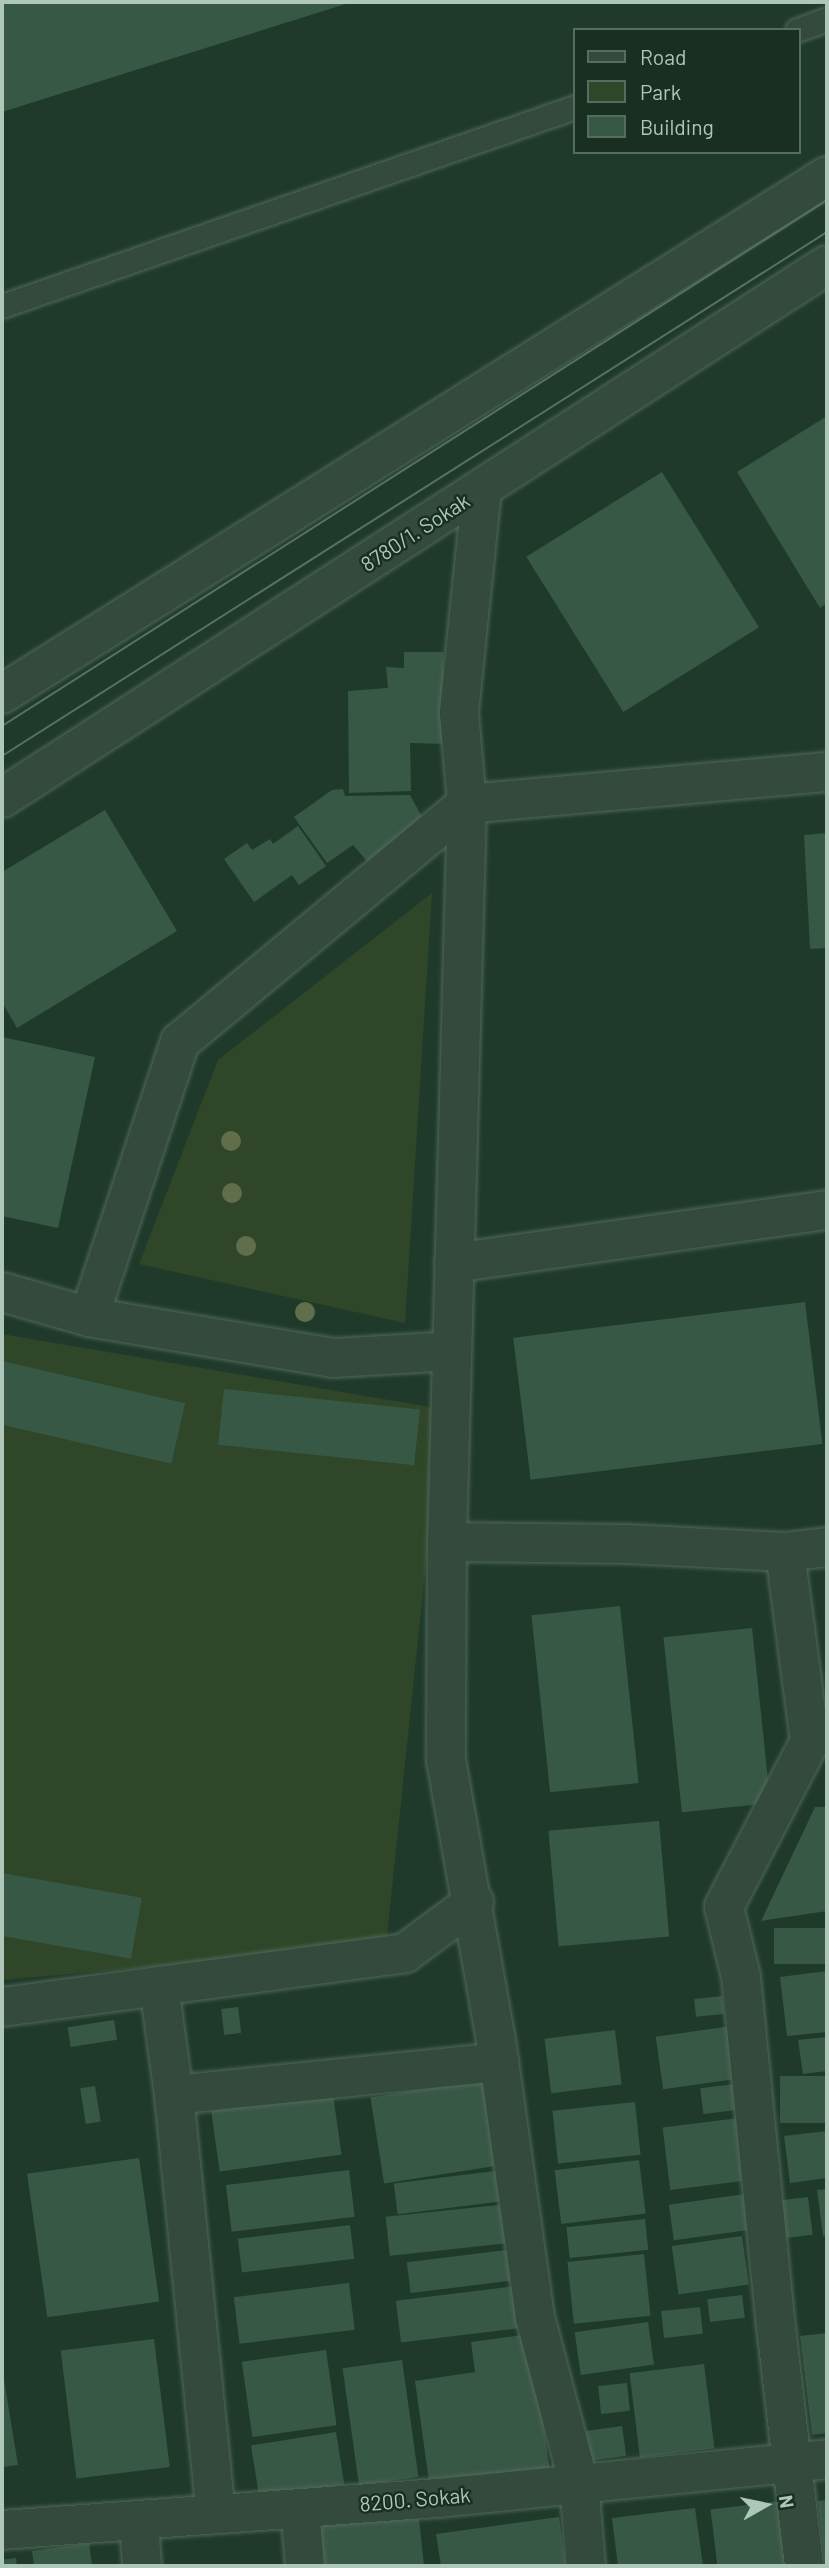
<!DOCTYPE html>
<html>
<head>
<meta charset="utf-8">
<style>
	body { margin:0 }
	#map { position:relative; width:829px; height:2568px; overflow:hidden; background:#1f3a2b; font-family:Barlow,sans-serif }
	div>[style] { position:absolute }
	.green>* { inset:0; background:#304629 }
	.building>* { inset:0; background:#385846; transform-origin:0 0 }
	.roads { filter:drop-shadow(0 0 2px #51685b) drop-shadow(0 0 2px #51685b) }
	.service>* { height:23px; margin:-11.5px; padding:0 11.5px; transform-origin:11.5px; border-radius:11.5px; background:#334a3d }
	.minor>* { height:38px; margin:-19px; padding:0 19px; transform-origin:19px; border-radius:19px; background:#334a3d }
	.tertiary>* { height:38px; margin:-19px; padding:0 19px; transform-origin:19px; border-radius:19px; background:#334a3d }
	.tram>* { height:2px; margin:-1px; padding:0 1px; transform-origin:1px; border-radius:1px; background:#557261 }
	.trees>* { width:20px; height:20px; margin:-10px; border-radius:50%; background:#606e4a }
	span { translate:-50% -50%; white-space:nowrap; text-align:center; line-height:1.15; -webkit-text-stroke:5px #192f22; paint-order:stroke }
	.street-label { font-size:21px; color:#aec7b9 }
	.frame { position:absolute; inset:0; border:4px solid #aec7b9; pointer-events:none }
	.legend { position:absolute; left:573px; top:28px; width:228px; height:126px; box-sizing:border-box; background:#192f22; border:2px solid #556c5e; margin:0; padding:9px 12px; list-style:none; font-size:21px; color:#aec7b9 }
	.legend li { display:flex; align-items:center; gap:14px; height:35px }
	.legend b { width:35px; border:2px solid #556c5e }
	.north { position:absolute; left:731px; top:2470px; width:70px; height:70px; -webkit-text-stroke:5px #192f22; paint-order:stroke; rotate:81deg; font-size:19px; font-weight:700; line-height:28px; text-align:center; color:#aec7b9 }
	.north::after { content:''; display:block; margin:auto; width:24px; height:32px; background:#aec7b9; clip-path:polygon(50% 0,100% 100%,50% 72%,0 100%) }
</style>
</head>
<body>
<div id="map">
	<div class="green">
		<i style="clip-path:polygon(432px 893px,405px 1323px,139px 1264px,218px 1060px)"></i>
		<i style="clip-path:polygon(2px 1334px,442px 1409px,386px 1946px,2px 1980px)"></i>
	</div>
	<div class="building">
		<i style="clip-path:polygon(2px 2px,352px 2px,2px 112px)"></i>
		<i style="clip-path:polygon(827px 416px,827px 603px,820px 608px,737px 472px)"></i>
		<i style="left:662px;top:472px;width:183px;height:160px;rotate:58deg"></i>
		<i style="clip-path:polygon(404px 652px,443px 652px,446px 744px,410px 743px,411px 791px,349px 793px,348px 691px,388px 688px,386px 667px,404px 668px)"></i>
		<i style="clip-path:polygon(343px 789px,345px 796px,410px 795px,427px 826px,373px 868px,353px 845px,327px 863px,294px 817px,332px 790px)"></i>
		<i style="clip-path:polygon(105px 810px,177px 931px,17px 1028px,2px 1002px,2px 872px)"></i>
		<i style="clip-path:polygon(298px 826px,326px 866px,299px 885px,292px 875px,254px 902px,224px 859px,247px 843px,252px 850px,270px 839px,273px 844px)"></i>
		<i style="clip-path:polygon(827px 833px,827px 948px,810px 949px,804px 835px)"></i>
		<i style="clip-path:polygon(2px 1037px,95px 1057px,58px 1228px,2px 1216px)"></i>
		<i style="left:805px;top:1302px;width:143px;height:294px;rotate:83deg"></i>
		<i style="left:2px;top:1361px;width:188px;height:62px;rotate:13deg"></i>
		<i style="left:224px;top:1389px;width:197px;height:56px;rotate:6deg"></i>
		<i style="left:620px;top:1606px;width:178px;height:89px;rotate:84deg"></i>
		<i style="left:752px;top:1628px;width:176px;height:89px;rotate:84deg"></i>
		<i style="clip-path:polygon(815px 1807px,827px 1807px,827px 1911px,761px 1921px)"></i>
		<i style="left:659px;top:1821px;width:116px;height:111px;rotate:85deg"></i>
		<i style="left:2px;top:1873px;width:142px;height:62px;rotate:10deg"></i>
		<i style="left:827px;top:1928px;width:36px;height:53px;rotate:90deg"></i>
		<i style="clip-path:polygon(827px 1971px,827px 2032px,787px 2036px,780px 1977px)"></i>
		<i style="left:722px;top:1996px;width:18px;height:28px;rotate:84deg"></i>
		<i style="left:238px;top:2007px;width:26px;height:17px;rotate:83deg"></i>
		<i style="left:114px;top:2020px;width:20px;height:47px;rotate:81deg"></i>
		<i style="left:732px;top:2026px;width:53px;height:77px;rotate:82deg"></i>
		<i style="left:615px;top:2030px;width:55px;height:71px;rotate:83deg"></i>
		<i style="clip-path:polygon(827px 2037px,827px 2071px,803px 2074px,798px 2040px)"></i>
		<i style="left:827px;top:2076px;width:47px;height:47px;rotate:90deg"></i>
		<i style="left:488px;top:2079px;width:87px;height:119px;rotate:81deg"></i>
		<i style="left:735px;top:2084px;width:26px;height:35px;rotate:83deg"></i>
		<i style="left:95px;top:2086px;width:36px;height:15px;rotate:81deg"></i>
		<i style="left:333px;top:2094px;width:61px;height:123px;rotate:82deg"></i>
		<i style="left:635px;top:2102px;width:53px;height:83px;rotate:84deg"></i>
		<i style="left:739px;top:2118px;width:63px;height:77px;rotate:83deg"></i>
		<i style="clip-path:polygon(827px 2131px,827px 2178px,790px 2183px,784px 2136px)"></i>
		<i style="left:139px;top:2158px;width:145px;height:113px;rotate:82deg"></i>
		<i style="left:639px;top:2160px;width:54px;height:85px;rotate:83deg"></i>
		<i style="left:349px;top:2170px;width:47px;height:124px;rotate:83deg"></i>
		<i style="left:503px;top:2170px;width:31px;height:110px;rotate:83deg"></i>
		<i style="clip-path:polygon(827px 2189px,827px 2235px,823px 2236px,817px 2190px)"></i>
		<i style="left:752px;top:2193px;width:36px;height:84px;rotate:82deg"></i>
		<i style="left:808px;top:2197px;width:38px;height:27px;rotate:83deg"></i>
		<i style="left:508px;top:2204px;width:39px;height:123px;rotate:84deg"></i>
		<i style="left:645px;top:2219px;width:31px;height:79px;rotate:84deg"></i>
		<i style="left:350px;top:2225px;width:34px;height:113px;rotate:83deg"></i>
		<i style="left:742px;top:2236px;width:49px;height:71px;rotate:82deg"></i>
		<i style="left:515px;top:2249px;width:31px;height:109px;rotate:83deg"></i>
		<i style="left:644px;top:2254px;width:62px;height:77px;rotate:84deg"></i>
		<i style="left:349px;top:2283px;width:47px;height:116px;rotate:83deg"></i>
		<i style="left:517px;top:2286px;width:42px;height:122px;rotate:83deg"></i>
		<i style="left:742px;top:2295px;width:23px;height:35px;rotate:83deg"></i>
		<i style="left:700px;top:2307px;width:27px;height:39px;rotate:84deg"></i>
		<i style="left:648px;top:2322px;width:43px;height:74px;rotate:82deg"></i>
		<i style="clip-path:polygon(827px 2333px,827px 2433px,812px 2435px,800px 2336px)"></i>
		<i style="clip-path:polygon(531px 2334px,550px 2472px,430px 2488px,415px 2381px,475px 2372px,471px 2342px)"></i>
		<i style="left:154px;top:2339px;width:129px;height:94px;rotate:83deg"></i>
		<i style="left:326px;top:2350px;width:76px;height:85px;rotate:82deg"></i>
		<i style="left:402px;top:2360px;width:118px;height:60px;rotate:82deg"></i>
		<i style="left:704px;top:2364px;width:85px;height:75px;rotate:83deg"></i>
		<i style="clip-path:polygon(2px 2368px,18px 2465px,2px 2467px)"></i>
		<i style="left:627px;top:2383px;width:28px;height:29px;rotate:84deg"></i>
		<i style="left:622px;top:2426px;width:30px;height:36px;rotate:82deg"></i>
		<i style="left:336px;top:2432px;width:53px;height:86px;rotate:81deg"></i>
		<i style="clip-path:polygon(417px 2499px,424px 2566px,314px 2566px,310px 2507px)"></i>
		<i style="clip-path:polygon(827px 2500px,827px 2566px,825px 2566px,818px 2501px)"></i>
		<i style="left:780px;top:2501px;width:65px;height:70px;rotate:83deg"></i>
		<i style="clip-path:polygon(695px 2508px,703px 2566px,618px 2566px,612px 2518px)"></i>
		<i style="clip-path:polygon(559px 2517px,566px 2566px,441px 2566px,436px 2534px)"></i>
		<i style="clip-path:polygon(89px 2543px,92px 2566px,34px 2566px,32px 2551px)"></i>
		<i style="clip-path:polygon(16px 2558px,17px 2566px,2px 2566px,2px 2560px)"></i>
	</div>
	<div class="roads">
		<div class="service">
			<i style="left:797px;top:30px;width:32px;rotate:-20deg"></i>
			<i style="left:2px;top:306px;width:607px;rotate:-19.15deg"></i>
		</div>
		<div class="minor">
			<i style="left:482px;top:489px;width:225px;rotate:95.9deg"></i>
			<i style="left:459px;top:713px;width:91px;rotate:85deg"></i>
			<i style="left:467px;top:804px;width:738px;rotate:91.55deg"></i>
			<i style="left:447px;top:1542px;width:218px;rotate:90.3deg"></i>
			<i style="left:446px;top:1760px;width:284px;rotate:79.9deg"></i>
			<i style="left:496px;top:2040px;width:280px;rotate:82deg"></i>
			<i style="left:535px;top:2317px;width:172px;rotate:75.2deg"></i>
			<i style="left:579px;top:2483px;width:83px;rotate:85.2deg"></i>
			<i style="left:454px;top:1263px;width:377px;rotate:-8.1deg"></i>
			<i style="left:2px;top:1292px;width:91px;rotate:16deg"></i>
			<i style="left:89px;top:1317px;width:248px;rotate:9.5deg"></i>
			<i style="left:334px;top:1358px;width:118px;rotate:-3.4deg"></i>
			<i style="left:89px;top:1317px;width:290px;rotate:-71.7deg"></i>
			<i style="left:180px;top:1042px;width:373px;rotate:-39.7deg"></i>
			<i style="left:467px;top:804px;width:361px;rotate:-5.1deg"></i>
			<i style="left:447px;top:1542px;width:181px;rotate:0.6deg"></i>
			<i style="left:628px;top:1544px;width:157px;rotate:2.9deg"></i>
			<i style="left:785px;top:1552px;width:42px;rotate:-6.8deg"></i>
			<i style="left:785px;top:1552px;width:191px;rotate:82.5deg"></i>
			<i style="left:810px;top:1741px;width:187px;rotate:117.4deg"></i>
			<i style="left:724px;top:1907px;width:72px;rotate:76.3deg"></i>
			<i style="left:741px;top:1977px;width:352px;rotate:84.3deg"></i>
			<i style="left:776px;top:2327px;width:241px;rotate:83.3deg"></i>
			<i style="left:159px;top:1986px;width:110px;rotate:82.2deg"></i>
			<i style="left:174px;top:2095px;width:421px;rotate:84.3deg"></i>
			<i style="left:2px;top:2007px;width:407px;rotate:-7.6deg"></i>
			<i style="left:405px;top:1953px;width:86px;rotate:-36.5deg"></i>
			<i style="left:174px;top:2095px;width:327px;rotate:-5.8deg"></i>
			<i style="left:300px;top:2508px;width:58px;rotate:85.1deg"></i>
			<i style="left:139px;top:2520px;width:46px;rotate:86.3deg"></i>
			<i style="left:2px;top:2530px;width:438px;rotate:-4.2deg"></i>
			<i style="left:439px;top:2498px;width:390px;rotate:-5.7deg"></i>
		</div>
		<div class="tertiary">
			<i style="left:2px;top:694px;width:974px;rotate:-32.12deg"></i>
			<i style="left:2px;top:798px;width:982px;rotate:-32.86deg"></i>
		</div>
	</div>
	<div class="tram">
		<i style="left:2px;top:726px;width:978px;rotate:-32.52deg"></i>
		<i style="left:2px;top:756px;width:977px;rotate:-32.42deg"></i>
	</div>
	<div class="trees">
		<i style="left:231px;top:1141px"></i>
		<i style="left:232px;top:1193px"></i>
		<i style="left:246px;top:1246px"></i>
		<i style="left:305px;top:1312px"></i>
	</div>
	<div class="street-label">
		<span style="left:415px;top:532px;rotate:-33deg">8780/1. Sokak</span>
		<span style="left:415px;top:2499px;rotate:-5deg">8200. Sokak</span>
	</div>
	<div class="frame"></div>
	<ul class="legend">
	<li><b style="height:9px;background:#334a3d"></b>Road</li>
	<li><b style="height:19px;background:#304629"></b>Park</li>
	<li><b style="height:19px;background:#385846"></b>Building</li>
	</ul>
	<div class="north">N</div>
</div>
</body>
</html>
